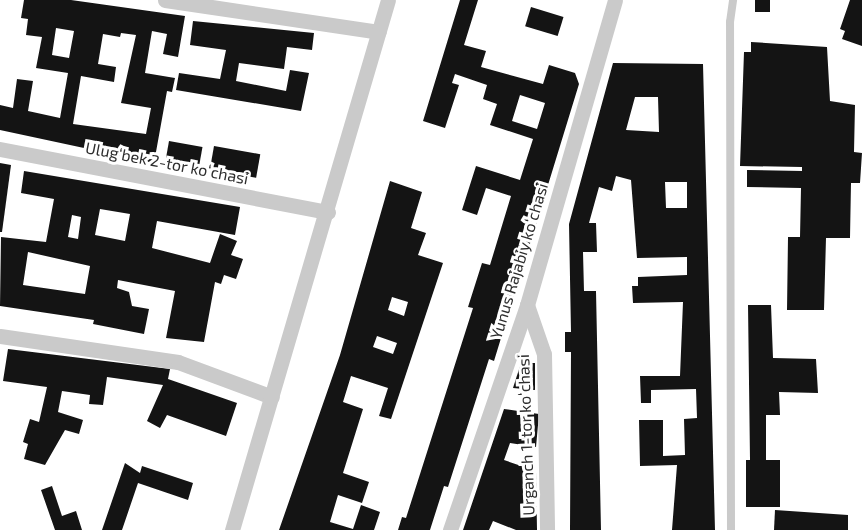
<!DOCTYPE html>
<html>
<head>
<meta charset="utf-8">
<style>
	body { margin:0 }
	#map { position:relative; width:862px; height:530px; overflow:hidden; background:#fff; font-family:"Exo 2",sans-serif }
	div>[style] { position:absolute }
	.building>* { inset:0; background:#141414; transform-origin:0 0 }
	.service>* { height:8px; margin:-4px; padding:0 4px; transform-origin:4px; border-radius:4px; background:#cacaca }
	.minor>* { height:15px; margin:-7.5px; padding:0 7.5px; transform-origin:7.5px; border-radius:7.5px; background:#cacaca }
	span { translate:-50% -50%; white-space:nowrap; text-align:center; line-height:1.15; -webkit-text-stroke:6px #fff; paint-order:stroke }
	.street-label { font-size:16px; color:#2d2d2d }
</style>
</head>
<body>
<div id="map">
	<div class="building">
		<i style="clip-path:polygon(evenodd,24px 0,71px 0,185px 16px,178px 57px,163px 54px,167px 34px,152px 31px,145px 73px,175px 78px,172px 92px,167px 91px,154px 163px,0 130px,0 105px,13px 108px,17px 79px,33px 81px,28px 111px,60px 118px,68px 73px,36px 68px,42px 37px,26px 35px,28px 19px,21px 18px,24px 0,56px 28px,74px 31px,69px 58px,52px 55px,56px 28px,24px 0,121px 33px,136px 35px,121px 103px,151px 108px,146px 134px,73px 124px,81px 76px,114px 82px,116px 67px,98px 64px,103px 34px,120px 37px,121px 33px)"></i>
		<i style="clip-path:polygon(evenodd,460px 0,478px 0,464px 45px,486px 51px,481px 67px,543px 84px,549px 65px,575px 73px,579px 84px,494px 361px,489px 359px,448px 487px,444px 486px,430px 530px,398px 530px,402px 517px,406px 518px,473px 308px,468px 307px,482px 263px,490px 265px,511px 196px,486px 188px,477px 215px,462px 210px,476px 166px,520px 180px,533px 139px,490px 125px,497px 104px,483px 99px,487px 85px,455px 74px,452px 83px,459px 85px,445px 128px,423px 121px,460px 0,520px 95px,545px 103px,537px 129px,512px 121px,520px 95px)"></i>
		<i style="left:755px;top:0;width:15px;height:12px"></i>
		<i style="clip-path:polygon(850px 0,862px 0,862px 46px,842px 39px,845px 31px,840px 29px)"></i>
		<i style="left:531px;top:7px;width:34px;height:20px;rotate:17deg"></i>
		<i style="clip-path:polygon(193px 21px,314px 33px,312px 50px,287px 47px,284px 69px,239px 63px,236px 81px,286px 91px,290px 70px,309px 73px,301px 111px,176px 90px,179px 73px,220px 79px,226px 50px,190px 45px)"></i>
		<i style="clip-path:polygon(751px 42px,827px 47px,830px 101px,855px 105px,854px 152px,862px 153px,860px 183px,851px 183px,850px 238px,826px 238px,824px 310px,787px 310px,788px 237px,800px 237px,801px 188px,747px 187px,747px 170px,802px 171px,802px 167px,740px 166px,744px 52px,751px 52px)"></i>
		<i style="clip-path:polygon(evenodd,613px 63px,703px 64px,715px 530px,672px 530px,677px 465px,640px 466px,639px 420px,663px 420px,663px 456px,685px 455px,684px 419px,697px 418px,696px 389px,651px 390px,651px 403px,641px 403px,640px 376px,680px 376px,683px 302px,633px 303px,632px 286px,638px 286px,638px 277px,687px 275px,687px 257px,637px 258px,631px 180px,616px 176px,612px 191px,599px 187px,589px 223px,596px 223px,597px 252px,583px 252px,584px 291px,596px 291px,601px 530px,570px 530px,571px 352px,565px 352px,565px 332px,571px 332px,569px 224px,613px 63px,635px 97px,658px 97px,659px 132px,626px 130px,635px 97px,613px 63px,665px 182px,687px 182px,687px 208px,666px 208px,665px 182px)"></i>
		<i style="left:169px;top:141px;width:34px;height:21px;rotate:10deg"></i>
		<i style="left:214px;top:146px;width:47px;height:24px;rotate:10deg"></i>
		<i style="clip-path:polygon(0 163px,11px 165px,2px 232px,0 232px)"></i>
		<i style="clip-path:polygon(evenodd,24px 171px,240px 207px,235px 235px,157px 221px,152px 248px,210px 263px,220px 234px,237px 241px,231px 255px,243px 259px,236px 279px,224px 275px,221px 284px,215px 282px,204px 342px,166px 338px,175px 291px,118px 280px,117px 288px,129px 292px,132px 306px,149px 309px,144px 334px,93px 324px,94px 320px,0 306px,1px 237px,46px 242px,54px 199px,21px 193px,24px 171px,100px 209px,130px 214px,125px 241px,95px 235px,100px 209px,24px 171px,72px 215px,81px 217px,78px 239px,68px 237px,72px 215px,24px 171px,28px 252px,90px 266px,85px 294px,23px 285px,28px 252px)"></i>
		<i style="clip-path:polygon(evenodd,390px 181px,422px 192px,411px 228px,426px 233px,418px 255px,443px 263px,391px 419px,379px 416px,388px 388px,351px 376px,343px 402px,363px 409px,343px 473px,369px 482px,362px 503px,338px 495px,330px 522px,353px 529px,361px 505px,380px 512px,374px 530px,279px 530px,340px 355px,390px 181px,392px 297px,408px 302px,404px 316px,388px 310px,392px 297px,390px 181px,377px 336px,397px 343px,393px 354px,373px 347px,377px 336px)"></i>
		<i style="clip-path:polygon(748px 305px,771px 305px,773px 358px,816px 359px,818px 393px,779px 392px,780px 415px,766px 415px,766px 460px,780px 460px,780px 507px,746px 507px,746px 460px,750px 460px)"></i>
		<i style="clip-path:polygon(8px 349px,170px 369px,168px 379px,237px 403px,226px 436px,167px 415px,160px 428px,147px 421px,163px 385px,107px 377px,103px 405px,89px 404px,90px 395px,62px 391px,58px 412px,83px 420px,79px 434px,65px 430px,45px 465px,24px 459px,28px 444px,23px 442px,30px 419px,39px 422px,47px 387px,3px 381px)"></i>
		<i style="clip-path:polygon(521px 363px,535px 363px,535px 390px,513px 388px)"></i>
		<i style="clip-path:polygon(504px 409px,539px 414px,536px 447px,510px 443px,504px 460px,536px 471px,537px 530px,516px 530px,493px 521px,489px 530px,463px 530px)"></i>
		<i style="clip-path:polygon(125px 463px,140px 473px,142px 466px,193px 483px,188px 500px,138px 483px,122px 530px,102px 530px)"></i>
		<i style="clip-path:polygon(52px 486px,62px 516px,76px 511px,82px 530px,55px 530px,41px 490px)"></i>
		<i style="clip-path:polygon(775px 510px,848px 515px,848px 530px,774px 530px)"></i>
	</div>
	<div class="service">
		<i style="left:731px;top:530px;width:508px;rotate:-90.11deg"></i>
		<i style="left:730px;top:22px;width:22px;rotate:-82deg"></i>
	</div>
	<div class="minor">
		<i style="left:165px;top:0;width:216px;rotate:8.5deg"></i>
		<i style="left:0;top:149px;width:334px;rotate:10.9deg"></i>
		<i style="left:527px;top:305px;width:52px;rotate:70.9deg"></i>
		<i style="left:544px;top:354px;width:176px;rotate:89deg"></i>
		<i style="left:0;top:336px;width:180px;rotate:8.3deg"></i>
		<i style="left:178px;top:362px;width:100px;rotate:20.4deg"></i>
		<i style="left:232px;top:530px;width:552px;rotate:-73.6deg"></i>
		<i style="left:450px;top:530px;width:238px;rotate:-71.1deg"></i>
		<i style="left:527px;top:305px;width:317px;rotate:-73.9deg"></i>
	</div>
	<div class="street-label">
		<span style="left:167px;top:163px;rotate:11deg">Ulug‘bek 2-tor koʻchasi</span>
		<span style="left:519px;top:261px;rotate:-73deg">Yunus Rajabiy koʻchasi</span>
		<span style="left:526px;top:435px;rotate:-92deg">Urganch 1-tor koʻchasi</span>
	</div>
</div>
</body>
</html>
